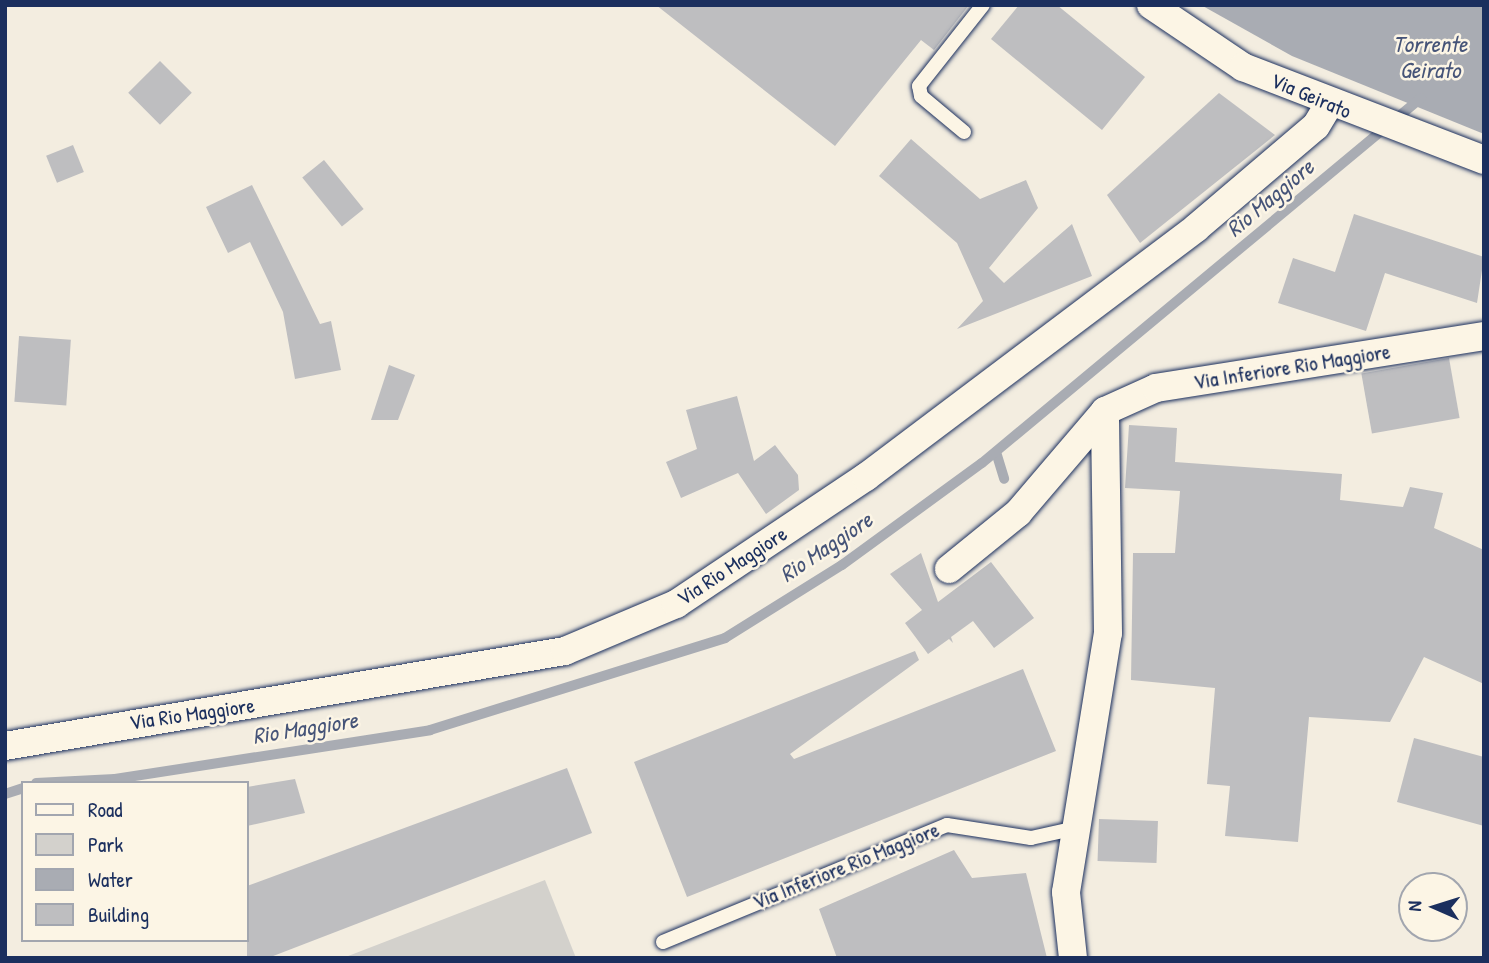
<!DOCTYPE html>
<html>
<head>
<meta charset="utf-8">
<style>
	body { margin:0 }
	#map { position:relative; width:1489px; height:963px; overflow:hidden; background:#f3ede0; font-family:"Patrick Hand",sans-serif }
	div>[style] { position:absolute }
	.green>* { inset:0; background:#d3d1cc }
	.water>* { inset:0; background:#a9acb3 }
	.stream>* { height:10px; margin:-5px; padding:0 5px; transform-origin:5px; border-radius:5px; background:#a9acb3 }
	.building>* { inset:0; background:#bebec0; transform-origin:0 0 }
	.roads { filter:drop-shadow(0 0 2px #1b2f5e) drop-shadow(0 0 2px #1b2f5e) }
	.lane>* { height:14px; margin:-7px; padding:0 7px; transform-origin:7px; border-radius:7px; background:#fcf5e5 }
	.street>* { height:28px; margin:-14px; padding:0 14px; transform-origin:14px; border-radius:14px; background:#fcf5e5 }
	span { translate:-50% -50%; white-space:nowrap; text-align:center; line-height:1.15; -webkit-text-stroke:5px #fcf5e5; paint-order:stroke }
	.street-label { font-size:21px; color:#1b2f5e }
	.water-label { font-size:23px; color:#465478; font-style:italic }
	.frame { position:absolute; inset:0; border:7px solid #1b2f5e; pointer-events:none }
	.legend { position:absolute; left:21px; top:781px; width:228px; height:161px; box-sizing:border-box; background:#fcf5e5; border:2px solid #a2a6af; margin:0; padding:9px 12px; list-style:none; font-size:21px; color:#1b2f5e }
	.legend li { display:flex; align-items:center; gap:14px; height:35px }
	.legend b { width:35px; border:2px solid #a2a6af }
	.north { position:absolute; left:1398px; top:872px; width:70px; height:70px; box-sizing:border-box; background:#fcf5e5; border:2px solid #a2a6af; border-radius:50%; rotate:273deg; font-size:19px; font-weight:700; line-height:28px; text-align:center; color:#1b2f5e }
	.north::after { content:''; display:block; margin:auto; width:24px; height:32px; background:#1b2f5e; clip-path:polygon(50% 0,100% 100%,50% 72%,0 100%) }
</style>
</head>
<body>
<div id="map">
	<div class="green">
		<i style="clip-path:polygon(545px 880px,576px 958px,343px 958px)"></i>
	</div>
	<div class="water">
		<i style="clip-path:polygon(1201px 5px,1484px 5px,1484px 134px,1292px 56px)"></i>
	</div>
	<div class="stream">
		<i style="left:996px;top:452px;width:28px;rotate:73deg"></i>
		<i style="left:36px;top:783px;width:79px;rotate:-2.9deg"></i>
		<i style="left:115px;top:779px;width:319px;rotate:-8.8deg"></i>
		<i style="left:430px;top:730px;width:309px;rotate:-17.3deg"></i>
		<i style="left:725px;top:638px;width:138px;rotate:-32deg"></i>
		<i style="left:842px;top:565px;width:173px;rotate:-36.1deg"></i>
		<i style="left:982px;top:463px;width:571px;rotate:-39.74deg"></i>
		<i style="left:5px;top:794px;width:19px;rotate:-18deg"></i>
	</div>
	<div class="building">
		<i style="clip-path:polygon(656px 5px,969px 5px,934px 50px,921px 40px,835px 146px)"></i>
		<i style="clip-path:polygon(1019px 5px,1057px 5px,1145px 77px,1102px 130px,991px 39px)"></i>
		<i style="left:160px;top:61px;width:45px;height:45px;rotate:45deg"></i>
		<i style="clip-path:polygon(1219px 93px,1275px 135px,1140px 243px,1107px 195px)"></i>
		<i style="clip-path:polygon(911px 139px,980px 199px,1026px 180px,1038px 208px,989px 268px,1004px 283px,1072px 224px,1092px 276px,957px 329px,983px 301px,957px 243px,879px 176px)"></i>
		<i style="left:73px;top:145px;width:29px;height:29px;rotate:68deg"></i>
		<i style="left:324px;top:160px;width:63px;height:28px;rotate:51deg"></i>
		<i style="clip-path:polygon(252px 185px,320px 324px,331px 321px,341px 370px,295px 379px,283px 312px,250px 242px,228px 253px,206px 207px)"></i>
		<i style="clip-path:polygon(1354px 214px,1484px 257px,1477px 303px,1385px 273px,1366px 331px,1278px 303px,1293px 258px,1335px 272px)"></i>
		<i style="left:19px;top:336px;width:52px;height:66px;rotate:4deg"></i>
		<i style="left:1449px;top:358px;width:61px;height:89px;rotate:80deg"></i>
		<i style="clip-path:polygon(389px 365px,415px 375px,398px 420px,371px 420px)"></i>
		<i style="clip-path:polygon(737px 396px,754px 461px,775px 445px,798px 475px,799px 490px,766px 514px,738px 473px,681px 498px,666px 462px,697px 449px,686px 410px)"></i>
		<i style="clip-path:polygon(1129px 425px,1177px 428px,1175px 462px,1342px 474px,1340px 500px,1403px 507px,1410px 487px,1443px 493px,1434px 528px,1484px 550px,1484px 684px,1424px 657px,1390px 722px,1309px 717px,1298px 842px,1225px 836px,1230px 786px,1207px 784px,1215px 688px,1131px 680px,1133px 553px,1175px 553px,1180px 491px,1125px 488px)"></i>
		<i style="clip-path:polygon(921px 553px,938px 602px,991px 562px,1034px 618px,994px 648px,973px 621px,951px 637px,953px 643px,949px 639px,928px 654px,905px 623px,922px 610px,890px 574px)"></i>
		<i style="clip-path:polygon(915px 651px,919px 660px,790px 754px,794px 759px,1023px 669px,1056px 751px,687px 897px,634px 762px)"></i>
		<i style="clip-path:polygon(1414px 738px,1484px 757px,1484px 826px,1397px 802px)"></i>
		<i style="clip-path:polygon(567px 768px,592px 833px,268px 958px,247px 958px,247px 886px)"></i>
		<i style="clip-path:polygon(295px 779px,305px 813px,247px 826px,247px 787px)"></i>
		<i style="left:1099px;top:819px;width:59px;height:42px;rotate:2deg"></i>
		<i style="clip-path:polygon(954px 850px,972px 878px,1026px 873px,1047px 958px,837px 958px,819px 909px)"></i>
	</div>
	<div class="roads">
		<div class="lane">
			<i style="left:964px;top:132px;width:56px;rotate:-140.1deg"></i>
			<i style="left:921px;top:96px;width:10px;rotate:-101deg"></i>
			<i style="left:919px;top:86px;width:103px;rotate:-51.7deg"></i>
			<i style="left:663px;top:942px;width:307px;rotate:-22.4deg"></i>
			<i style="left:947px;top:825px;width:85px;rotate:8.8deg"></i>
			<i style="left:1031px;top:838px;width:46px;rotate:-12.5deg"></i>
		</div>
		<div class="street">
			<i style="left:1151px;top:5px;width:111px;rotate:34deg"></i>
			<i style="left:1243px;top:67px;width:258px;rotate:21.1deg"></i>
			<i style="left:949px;top:569px;width:89px;rotate:-39.1deg"></i>
			<i style="left:1018px;top:513px;width:134px;rotate:-49.5deg"></i>
			<i style="left:1105px;top:411px;width:56px;rotate:-24.3deg"></i>
			<i style="left:1156px;top:388px;width:332px;rotate:-9deg"></i>
			<i style="left:5px;top:746px;width:568px;rotate:-9.63deg"></i>
			<i style="left:565px;top:651px;width:121px;rotate:-22.9deg"></i>
			<i style="left:676px;top:604px;width:229px;rotate:-33.8deg"></i>
			<i style="left:866px;top:477px;width:413px;rotate:-37deg"></i>
			<i style="left:1196px;top:228px;width:157px;rotate:-40.4deg"></i>
			<i style="left:1316px;top:126px;width:26px;rotate:-59deg"></i>
			<i style="left:1073px;top:958px;width:66px;rotate:-96.1deg"></i>
			<i style="left:1066px;top:892px;width:262px;rotate:-80.8deg"></i>
			<i style="left:1108px;top:633px;width:222px;rotate:-90.8deg"></i>
		</div>
	</div>
	<div class="street-label">
		<span style="left:1311px;top:96px;rotate:23deg">Via Geirato</span>
		<span style="left:1292px;top:367px;rotate:-9deg">Via Inferiore Rio Maggiore</span>
		<span style="left:732px;top:566px;rotate:-33deg">Via Rio Maggiore</span>
		<span style="left:192px;top:714px;rotate:-8deg">Via Rio Maggiore</span>
		<span style="left:846px;top:866px;rotate:-22deg">Via Inferiore Rio Maggiore</span>
	</div>
	<div class="water-label">
		<span style="left:1430px;top:57px">Torrente<br>Geirato</span>
		<span style="left:1270px;top:198px;rotate:-40deg">Rio Maggiore</span>
		<span style="left:826px;top:547px;rotate:-34deg">Rio Maggiore</span>
		<span style="left:305px;top:728px;rotate:-9deg">Rio Maggiore</span>
	</div>
	<div class="frame"></div>
	<ul class="legend">
	<li><b style="height:9px;background:#fcf5e5"></b>Road</li>
	<li><b style="height:19px;background:#d3d1cc"></b>Park</li>
	<li><b style="height:19px;background:#a9acb3"></b>Water</li>
	<li><b style="height:19px;background:#bebec0"></b>Building</li>
	</ul>
	<div class="north">N</div>
</div>
</body>
</html>
